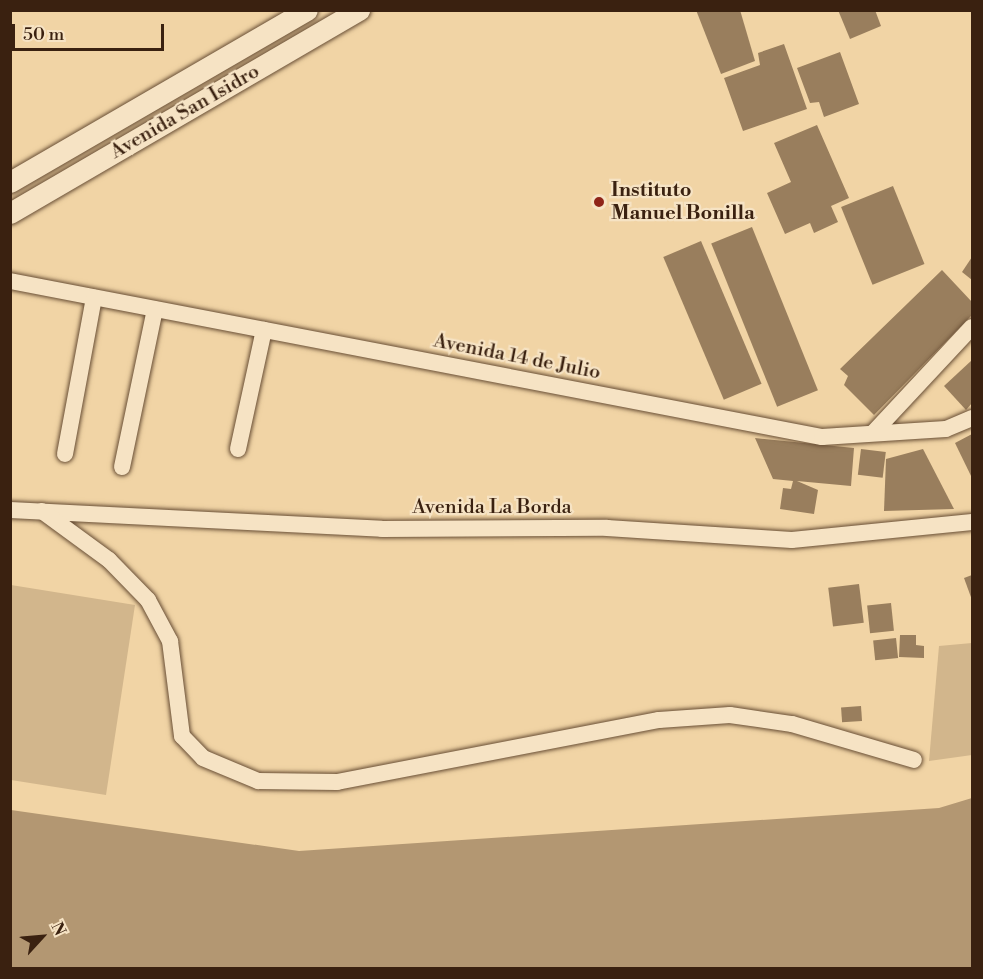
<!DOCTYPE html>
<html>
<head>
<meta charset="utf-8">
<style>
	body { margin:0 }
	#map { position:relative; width:983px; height:979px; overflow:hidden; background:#f1d4a5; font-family:"Libre Bodoni",serif }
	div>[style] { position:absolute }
	.green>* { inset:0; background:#d2b68c }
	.water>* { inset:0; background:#b39772 }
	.building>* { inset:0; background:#997e5d; transform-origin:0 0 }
	.roads { filter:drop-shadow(0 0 2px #684e35) drop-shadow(0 0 2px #684e35) }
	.minor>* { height:16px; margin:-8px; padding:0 8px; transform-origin:8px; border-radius:8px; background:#f6e3c4 }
	.tertiary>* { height:21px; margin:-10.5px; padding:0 10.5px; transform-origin:10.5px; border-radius:10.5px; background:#f6e3c4 }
	.dots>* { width:16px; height:16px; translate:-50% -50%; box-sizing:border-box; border:3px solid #f6e3c4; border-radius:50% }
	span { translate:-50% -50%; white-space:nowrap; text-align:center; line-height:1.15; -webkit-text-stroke:4.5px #f6e3c4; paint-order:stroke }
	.street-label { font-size:20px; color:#3a2110 }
	.poi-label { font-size:20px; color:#3a2110; font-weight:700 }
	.left { translate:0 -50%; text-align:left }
	.frame { position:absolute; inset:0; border:12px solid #3a2110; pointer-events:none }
	.north { position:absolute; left:12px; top:907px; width:60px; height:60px; -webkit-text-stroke:4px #f6e3c4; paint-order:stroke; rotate:64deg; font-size:16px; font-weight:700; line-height:24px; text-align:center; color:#3a2110 }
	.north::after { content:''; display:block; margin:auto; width:21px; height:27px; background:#3a2110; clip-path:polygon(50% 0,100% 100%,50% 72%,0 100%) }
	.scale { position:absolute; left:12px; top:24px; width:152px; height:27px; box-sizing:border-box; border:3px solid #3a2110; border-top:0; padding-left:8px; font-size:18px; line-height:21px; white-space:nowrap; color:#3a2110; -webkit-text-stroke:4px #f6e3c4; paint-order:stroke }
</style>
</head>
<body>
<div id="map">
	<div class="green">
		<i style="clip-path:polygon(11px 585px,135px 605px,106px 795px,11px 780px)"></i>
		<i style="clip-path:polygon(972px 643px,972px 755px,929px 761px,939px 646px)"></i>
	</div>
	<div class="water">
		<i style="clip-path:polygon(972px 798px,972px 968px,11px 968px,11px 810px,299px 851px,939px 808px)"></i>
	</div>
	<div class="building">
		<i style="clip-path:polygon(696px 10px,740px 10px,755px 61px,721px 74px)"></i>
		<i style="clip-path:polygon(838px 10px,875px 10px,881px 26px,850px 39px)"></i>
		<i style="clip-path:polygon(784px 44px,807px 109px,743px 131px,724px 78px,760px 65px,758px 53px)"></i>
		<i style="clip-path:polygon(840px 52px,859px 104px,824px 117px,819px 102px,810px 103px,797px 68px)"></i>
		<i style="clip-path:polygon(817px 125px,849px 198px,831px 206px,838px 222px,814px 233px,810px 223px,785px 234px,767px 193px,791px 182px,774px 143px)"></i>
		<i style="left:893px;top:186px;width:84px;height:56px;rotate:68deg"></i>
		<i style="left:752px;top:227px;width:176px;height:44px;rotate:68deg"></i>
		<i style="left:701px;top:241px;width:155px;height:41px;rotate:67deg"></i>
		<i style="clip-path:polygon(972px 257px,972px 280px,962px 272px)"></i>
		<i style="clip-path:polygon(942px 270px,972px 302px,972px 315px,874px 415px,844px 385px,848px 376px,840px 369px)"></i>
		<i style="clip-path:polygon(972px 360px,972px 403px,966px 410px,944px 386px)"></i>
		<i style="clip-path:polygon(972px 434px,972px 478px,955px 443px)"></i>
		<i style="clip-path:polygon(755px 438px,854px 448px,851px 486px,797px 481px,818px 490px,814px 514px,780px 509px,783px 488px,791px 489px,793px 481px,773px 479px)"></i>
		<i style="left:861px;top:449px;width:25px;height:26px;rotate:7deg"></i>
		<i style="clip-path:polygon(923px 449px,954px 509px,884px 511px,886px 459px)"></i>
		<i style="clip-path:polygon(972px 575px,972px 600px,964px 578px)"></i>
		<i style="left:859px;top:584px;width:39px;height:31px;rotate:83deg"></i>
		<i style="left:891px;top:603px;width:28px;height:24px;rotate:84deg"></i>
		<i style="clip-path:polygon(900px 635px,916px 635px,916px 645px,924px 646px,924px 658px,899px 657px)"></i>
		<i style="left:896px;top:638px;width:20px;height:23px;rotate:84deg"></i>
		<i style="left:861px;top:706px;width:15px;height:20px;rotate:86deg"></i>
	</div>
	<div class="roads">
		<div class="minor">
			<i style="left:10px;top:281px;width:827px;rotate:10.88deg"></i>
			<i style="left:822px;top:437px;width:124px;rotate:-3.7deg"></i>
			<i style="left:946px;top:429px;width:28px;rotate:-23deg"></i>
			<i style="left:873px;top:433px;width:145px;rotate:-47deg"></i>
			<i style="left:238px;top:449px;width:122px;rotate:-77.7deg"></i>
			<i style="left:65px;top:454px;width:159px;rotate:-79.5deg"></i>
			<i style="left:122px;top:467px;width:161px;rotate:-78.2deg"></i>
			<i style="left:10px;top:510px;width:372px;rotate:2.9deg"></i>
			<i style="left:382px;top:529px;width:225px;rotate:-0.3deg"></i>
			<i style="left:607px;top:528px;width:185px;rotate:3.7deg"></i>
			<i style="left:792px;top:540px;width:181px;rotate:-5.7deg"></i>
			<i style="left:42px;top:511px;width:83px;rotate:36.2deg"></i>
			<i style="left:109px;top:560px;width:56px;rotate:45.7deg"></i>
			<i style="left:148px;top:600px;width:47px;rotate:61.8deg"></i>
			<i style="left:170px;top:641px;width:96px;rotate:82.8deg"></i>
			<i style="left:182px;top:736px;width:30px;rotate:46deg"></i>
			<i style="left:203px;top:758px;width:60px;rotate:22.7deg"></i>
			<i style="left:258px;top:781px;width:79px;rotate:0.7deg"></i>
			<i style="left:337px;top:782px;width:328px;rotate:-10.9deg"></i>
			<i style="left:659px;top:720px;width:71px;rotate:-4deg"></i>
			<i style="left:730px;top:715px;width:63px;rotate:8.3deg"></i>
			<i style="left:792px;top:724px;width:127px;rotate:16.4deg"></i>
		</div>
		<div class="tertiary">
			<i style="left:10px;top:182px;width:343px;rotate:-30.1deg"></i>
			<i style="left:10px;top:213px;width:404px;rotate:-30.2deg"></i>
		</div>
	</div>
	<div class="dots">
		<i style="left:599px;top:202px;background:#8f2418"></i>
	</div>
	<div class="street-label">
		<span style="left:185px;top:112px;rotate:-30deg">Avenida San Isidro</span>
		<span style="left:517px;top:357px;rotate:11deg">Avenida 14 de Julio</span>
		<span style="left:492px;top:507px">Avenida La Borda</span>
	</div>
	<div class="poi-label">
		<span class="left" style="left:611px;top:202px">Instituto<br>Manuel Bonilla</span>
	</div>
	<div class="frame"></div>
	<div class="north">N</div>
	<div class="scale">50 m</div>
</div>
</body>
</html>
